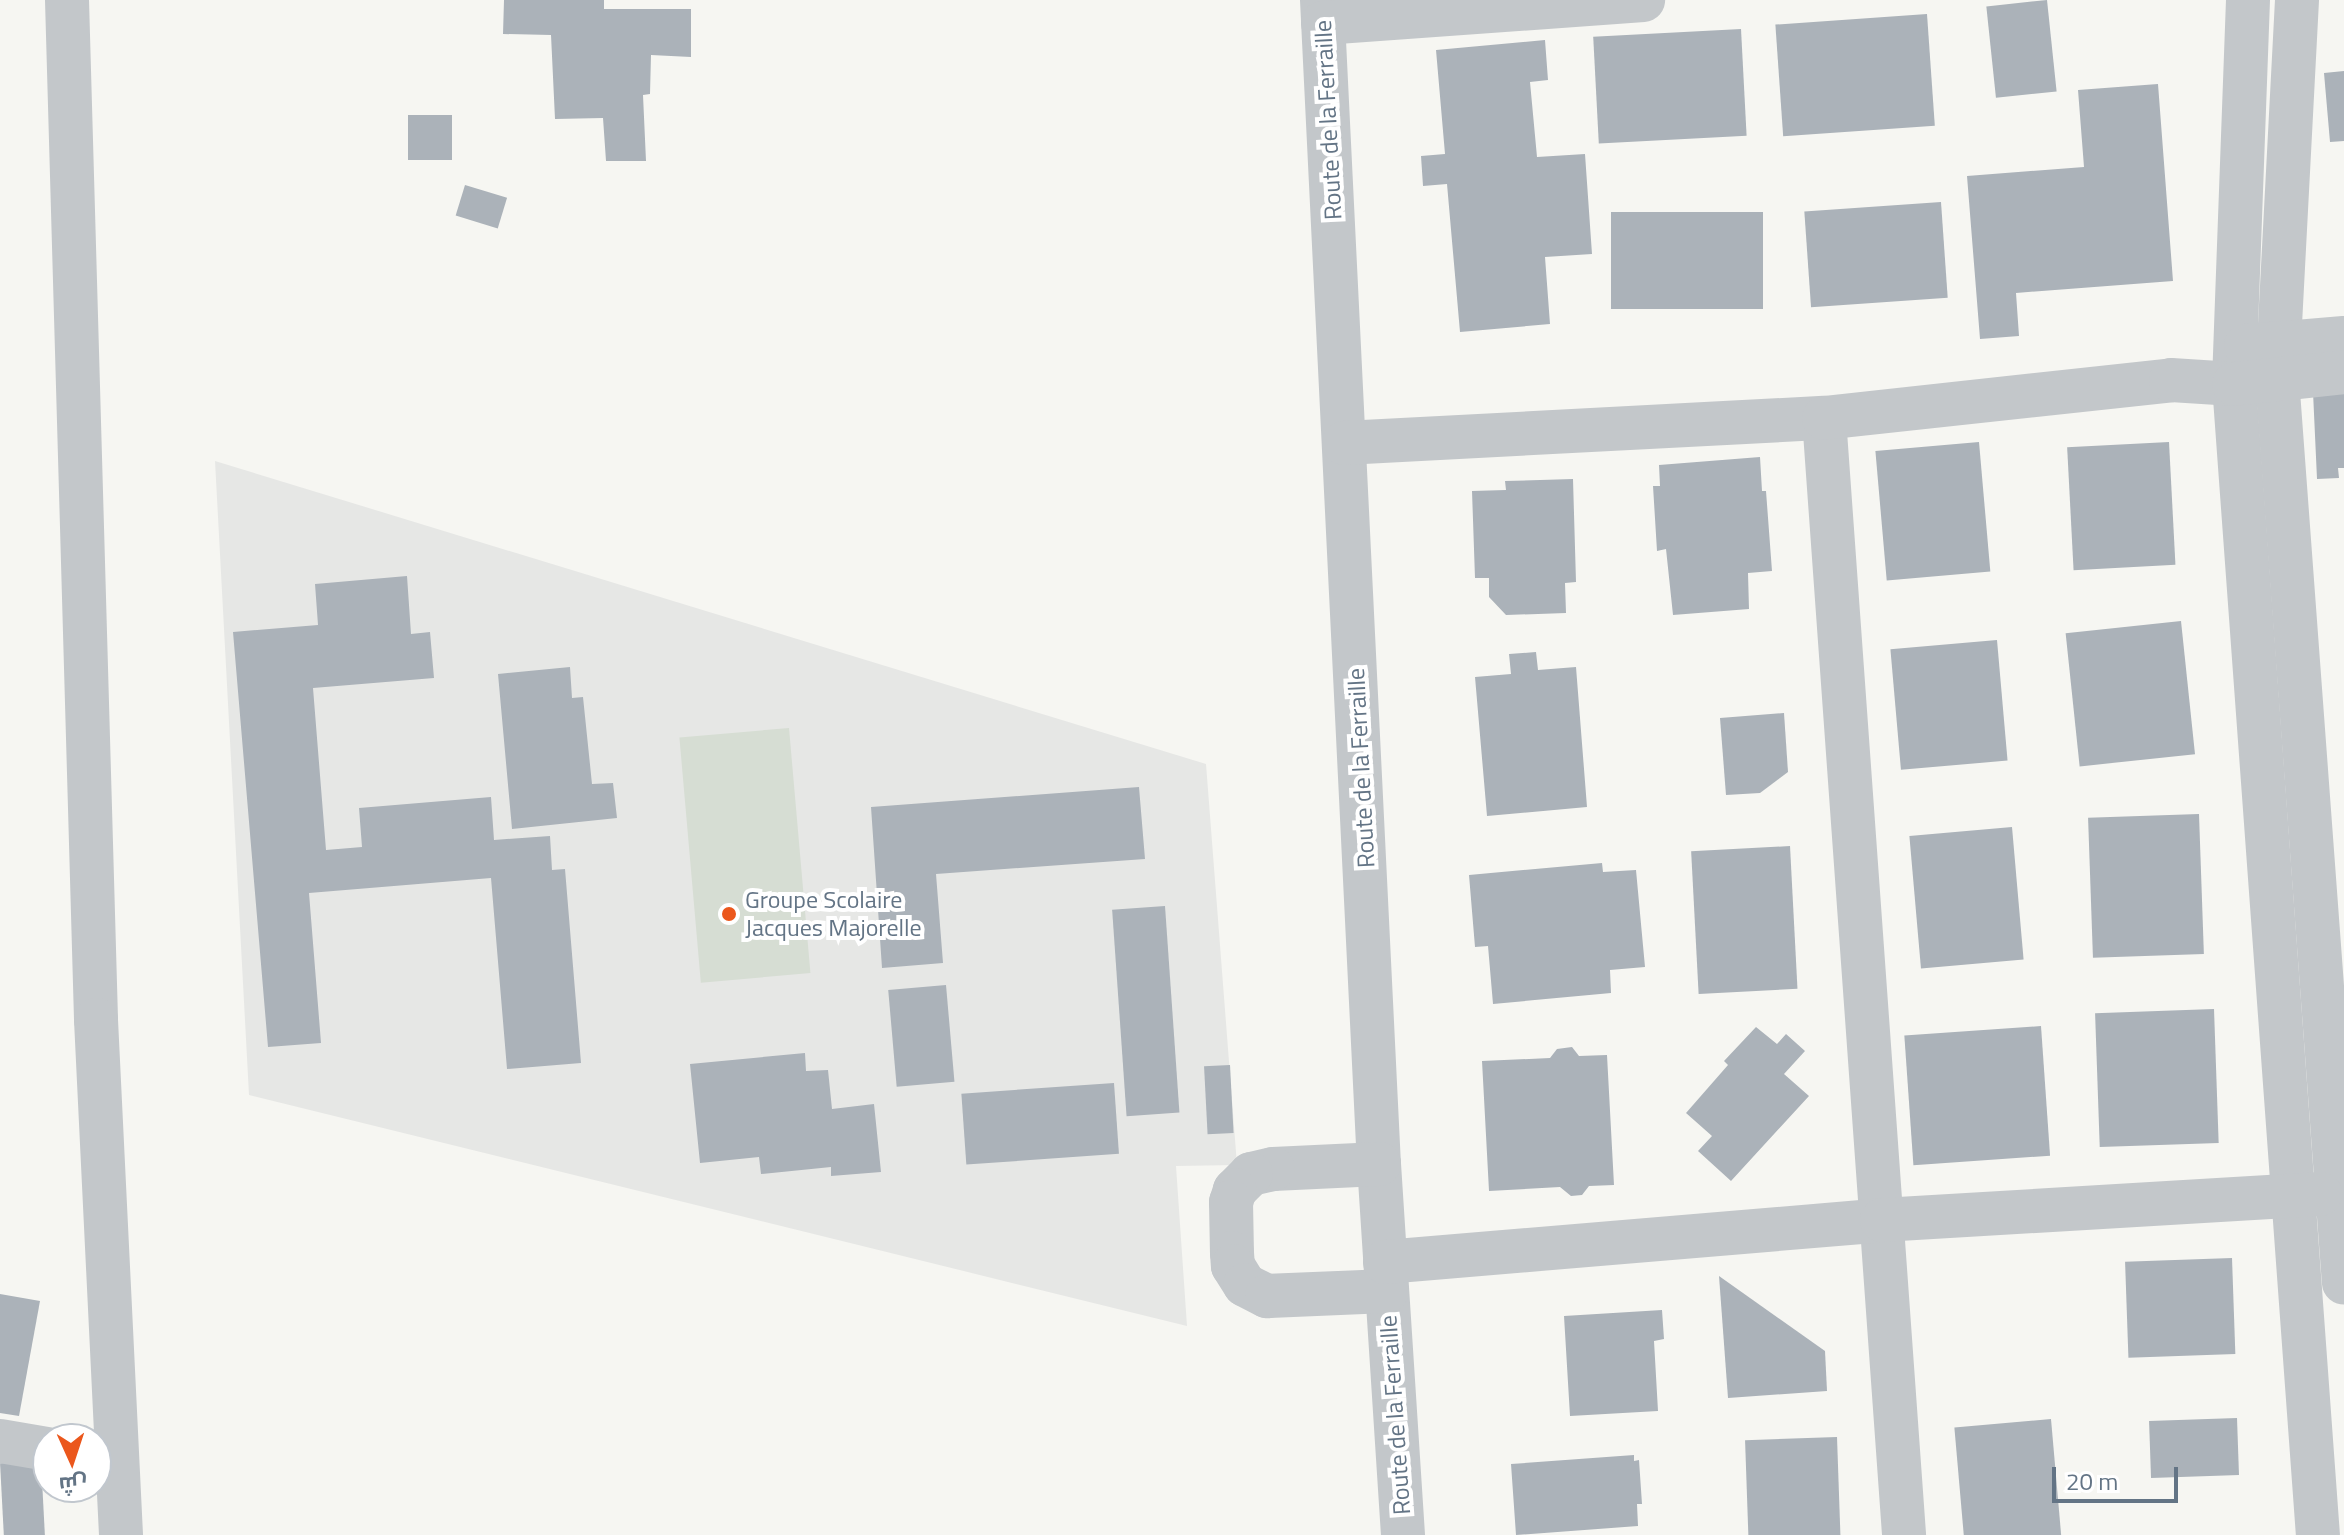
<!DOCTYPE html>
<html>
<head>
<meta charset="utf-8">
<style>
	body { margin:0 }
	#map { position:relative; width:2344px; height:1535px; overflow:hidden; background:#f6f6f2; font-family:"Titillium Web",Cairo,sans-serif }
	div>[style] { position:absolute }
	.built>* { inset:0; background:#e6e7e5 }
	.green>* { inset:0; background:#d6ddd3; transform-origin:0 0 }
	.building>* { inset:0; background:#abb2b9; transform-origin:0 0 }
	.minor>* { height:44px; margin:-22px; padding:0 22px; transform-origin:22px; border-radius:22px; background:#c3c7ca }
	.dots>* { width:22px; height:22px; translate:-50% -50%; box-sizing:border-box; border:4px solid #fff; border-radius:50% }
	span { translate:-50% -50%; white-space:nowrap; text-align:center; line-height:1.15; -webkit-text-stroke:8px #fff; paint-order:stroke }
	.street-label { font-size:24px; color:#637485 }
	.poi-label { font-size:24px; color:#637485 }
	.left { translate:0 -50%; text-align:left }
	.north { position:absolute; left:32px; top:1423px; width:80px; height:80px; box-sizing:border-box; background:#fff; border:2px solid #c1c7ce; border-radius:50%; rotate:177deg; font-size:22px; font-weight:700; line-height:32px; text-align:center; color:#637485 }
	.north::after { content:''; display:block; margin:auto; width:28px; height:36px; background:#eb571c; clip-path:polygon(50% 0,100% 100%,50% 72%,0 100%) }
	.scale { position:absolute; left:2052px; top:1467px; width:126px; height:36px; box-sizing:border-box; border:4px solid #637485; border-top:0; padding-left:10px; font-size:24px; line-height:28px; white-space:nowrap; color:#637485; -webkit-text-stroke:6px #fff; paint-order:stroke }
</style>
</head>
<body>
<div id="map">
	<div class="built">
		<i style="clip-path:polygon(215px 461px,1206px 764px,1237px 1165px,1176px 1166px,1187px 1326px,249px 1095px)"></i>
	</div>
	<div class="green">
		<i style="left:789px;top:728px;width:246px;height:110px;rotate:85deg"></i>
	</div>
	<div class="building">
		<i style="clip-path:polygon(504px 0,604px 0,604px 9px,691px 9px,691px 57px,651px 55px,650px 94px,643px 95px,646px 161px,606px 161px,603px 118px,555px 119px,551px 35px,503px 34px)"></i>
		<i style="left:2047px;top:0;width:92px;height:61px;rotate:84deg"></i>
		<i style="left:1927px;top:14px;width:112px;height:152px;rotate:86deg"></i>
		<i style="left:1741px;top:29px;width:107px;height:148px;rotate:87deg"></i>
		<i style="clip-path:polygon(1545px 40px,1548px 80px,1530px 82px,1537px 157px,1585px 154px,1592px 254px,1545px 257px,1550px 324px,1460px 332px,1447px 184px,1423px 186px,1421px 156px,1445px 154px,1436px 50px)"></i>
		<i style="clip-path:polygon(2344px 71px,2344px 141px,2330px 142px,2324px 73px)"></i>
		<i style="clip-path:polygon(2158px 84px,2173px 281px,2016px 293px,2019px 336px,1980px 339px,1967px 176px,2084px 167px,2078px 90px)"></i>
		<i style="left:408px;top:115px;width:44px;height:45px"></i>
		<i style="left:465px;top:185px;width:44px;height:32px;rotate:17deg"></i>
		<i style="left:1941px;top:202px;width:96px;height:137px;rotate:86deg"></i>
		<i style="left:1763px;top:212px;width:97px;height:152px;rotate:90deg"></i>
		<i style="clip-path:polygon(2344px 391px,2344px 468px,2338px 468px,2339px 478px,2317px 479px,2313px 392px)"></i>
		<i style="left:1979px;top:442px;width:130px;height:104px;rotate:85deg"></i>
		<i style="left:2169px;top:442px;width:123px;height:102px;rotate:87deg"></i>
		<i style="clip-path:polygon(1760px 457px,1762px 491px,1766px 491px,1772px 571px,1748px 573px,1749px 609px,1673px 615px,1666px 549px,1657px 551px,1653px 486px,1660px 486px,1659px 465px)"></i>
		<i style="clip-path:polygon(1573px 479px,1576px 582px,1565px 583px,1566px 613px,1506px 615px,1489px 597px,1489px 578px,1475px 578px,1472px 491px,1506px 490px,1505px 481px)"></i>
		<i style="clip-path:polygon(407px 576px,411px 634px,430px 632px,434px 678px,313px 688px,326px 850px,362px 847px,359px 808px,491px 797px,494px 840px,550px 836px,552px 870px,565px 869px,581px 1063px,507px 1069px,491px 878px,309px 893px,321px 1043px,268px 1047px,233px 632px,318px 625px,315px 584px)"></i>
		<i style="left:2181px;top:621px;width:134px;height:116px;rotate:84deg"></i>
		<i style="left:1997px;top:640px;width:121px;height:107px;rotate:85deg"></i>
		<i style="clip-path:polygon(1536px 652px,1538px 670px,1576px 667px,1587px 807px,1487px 816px,1475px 677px,1511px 674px,1509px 654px)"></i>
		<i style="clip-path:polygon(570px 667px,572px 698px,583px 697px,592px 784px,613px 783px,617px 818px,512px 829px,498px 674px)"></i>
		<i style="clip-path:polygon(1784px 713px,1788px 772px,1760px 793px,1726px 795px,1720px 718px)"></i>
		<i style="clip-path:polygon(1139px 787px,1145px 859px,936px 874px,943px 963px,882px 968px,871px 807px)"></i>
		<i style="left:2199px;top:814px;width:140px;height:111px;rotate:88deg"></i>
		<i style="left:2012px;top:827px;width:133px;height:103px;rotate:85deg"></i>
		<i style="left:1790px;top:846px;width:143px;height:99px;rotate:87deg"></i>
		<i style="clip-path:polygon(1602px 863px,1603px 872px,1636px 870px,1645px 967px,1610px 970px,1611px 993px,1493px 1004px,1488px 946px,1475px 947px,1469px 875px)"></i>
		<i style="left:1165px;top:906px;width:207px;height:53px;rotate:86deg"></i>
		<i style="left:946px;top:985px;width:97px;height:58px;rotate:85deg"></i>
		<i style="left:2214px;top:1009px;width:134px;height:119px;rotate:88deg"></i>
		<i style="left:2041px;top:1026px;width:130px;height:137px;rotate:86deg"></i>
		<i style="clip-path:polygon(1756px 1027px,1777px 1044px,1786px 1034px,1805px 1051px,1784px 1074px,1809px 1096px,1731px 1181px,1698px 1151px,1712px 1136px,1686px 1113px,1728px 1065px,1724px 1061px)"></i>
		<i style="clip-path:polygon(1572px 1047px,1579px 1056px,1607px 1055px,1614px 1185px,1589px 1186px,1582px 1195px,1571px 1196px,1560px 1187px,1489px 1191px,1482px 1061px,1550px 1058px,1557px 1049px)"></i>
		<i style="clip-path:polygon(805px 1053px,806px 1071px,828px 1070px,832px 1109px,874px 1104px,881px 1172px,831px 1176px,831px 1167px,761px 1174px,759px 1157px,700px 1163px,690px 1064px)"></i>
		<i style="left:1230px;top:1065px;width:68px;height:26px;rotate:87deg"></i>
		<i style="left:1114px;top:1083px;width:71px;height:153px;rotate:86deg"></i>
		<i style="left:2232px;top:1258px;width:96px;height:107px;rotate:88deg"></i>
		<i style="clip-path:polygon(1719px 1276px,1825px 1351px,1827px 1391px,1728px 1398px)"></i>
		<i style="clip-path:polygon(0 1294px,40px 1301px,19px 1416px,0 1413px)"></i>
		<i style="clip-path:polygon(1662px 1310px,1664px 1339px,1654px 1341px,1658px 1411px,1570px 1416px,1564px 1316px)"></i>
		<i style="left:2237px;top:1418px;width:57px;height:88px;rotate:88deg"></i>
		<i style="left:2051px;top:1419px;width:117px;height:97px;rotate:85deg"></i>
		<i style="left:1837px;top:1437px;width:98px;height:92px;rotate:88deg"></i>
		<i style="clip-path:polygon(1634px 1455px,1634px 1461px,1639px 1460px,1642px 1504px,1637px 1504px,1638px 1526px,1516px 1535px,1511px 1464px)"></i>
		<i style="left:41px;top:1461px;width:74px;height:41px;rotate:87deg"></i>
	</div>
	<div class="minor">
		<i style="left:67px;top:0;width:1020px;rotate:88.37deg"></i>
		<i style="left:96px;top:1020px;width:516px;rotate:87.22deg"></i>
		<i style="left:1322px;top:0;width:1165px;rotate:87.2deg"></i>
		<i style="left:1379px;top:1164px;width:372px;rotate:86.3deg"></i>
		<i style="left:2248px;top:0;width:384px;rotate:92.1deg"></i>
		<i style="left:2234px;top:384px;width:1154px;rotate:85.83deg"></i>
		<i style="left:2297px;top:0;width:379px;rotate:93deg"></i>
		<i style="left:2277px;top:378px;width:907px;rotate:85.77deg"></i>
		<i style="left:1323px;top:23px;width:321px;rotate:-4.1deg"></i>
		<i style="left:2246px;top:346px;width:98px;rotate:-4.7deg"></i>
		<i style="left:1824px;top:418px;width:1120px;rotate:85.9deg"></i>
		<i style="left:1344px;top:443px;width:481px;rotate:-3deg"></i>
		<i style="left:1824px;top:418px;width:349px;rotate:-6.2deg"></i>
		<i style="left:2171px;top:380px;width:63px;rotate:3.6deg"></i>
		<i style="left:2234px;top:384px;width:111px;rotate:-6.2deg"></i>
		<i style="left:1379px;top:1164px;width:106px;rotate:177.3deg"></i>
		<i style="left:1273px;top:1169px;width:23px;rotate:167deg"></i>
		<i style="left:1251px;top:1174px;width:23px;rotate:135deg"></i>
		<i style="left:1235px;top:1190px;width:13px;rotate:108deg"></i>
		<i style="left:1231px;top:1202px;width:51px;rotate:88.9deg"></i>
		<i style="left:1232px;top:1253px;width:13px;rotate:86deg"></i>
		<i style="left:1233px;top:1266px;width:22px;rotate:58deg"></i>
		<i style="left:1245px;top:1285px;width:25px;rotate:27deg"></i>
		<i style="left:1267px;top:1296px;width:120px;rotate:-2.4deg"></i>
		<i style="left:1385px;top:1262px;width:499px;rotate:-4.8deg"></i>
		<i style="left:1882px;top:1220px;width:439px;rotate:-3.4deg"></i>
		<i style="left:0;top:1441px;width:49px;rotate:9.5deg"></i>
	</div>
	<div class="dots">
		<i style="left:729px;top:914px;background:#eb571c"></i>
	</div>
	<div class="street-label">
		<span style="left:1328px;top:120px;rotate:-93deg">Route de la Ferraille</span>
		<span style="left:1361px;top:768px;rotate:-93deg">Route de la Ferraille</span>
		<span style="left:1395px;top:1415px;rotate:-94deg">Route de la Ferraille</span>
	</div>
	<div class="poi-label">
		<span class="left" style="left:745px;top:914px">Groupe Scolaire<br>Jacques Majorelle</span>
	</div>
	<div class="north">ش</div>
	<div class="scale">20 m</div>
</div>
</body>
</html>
